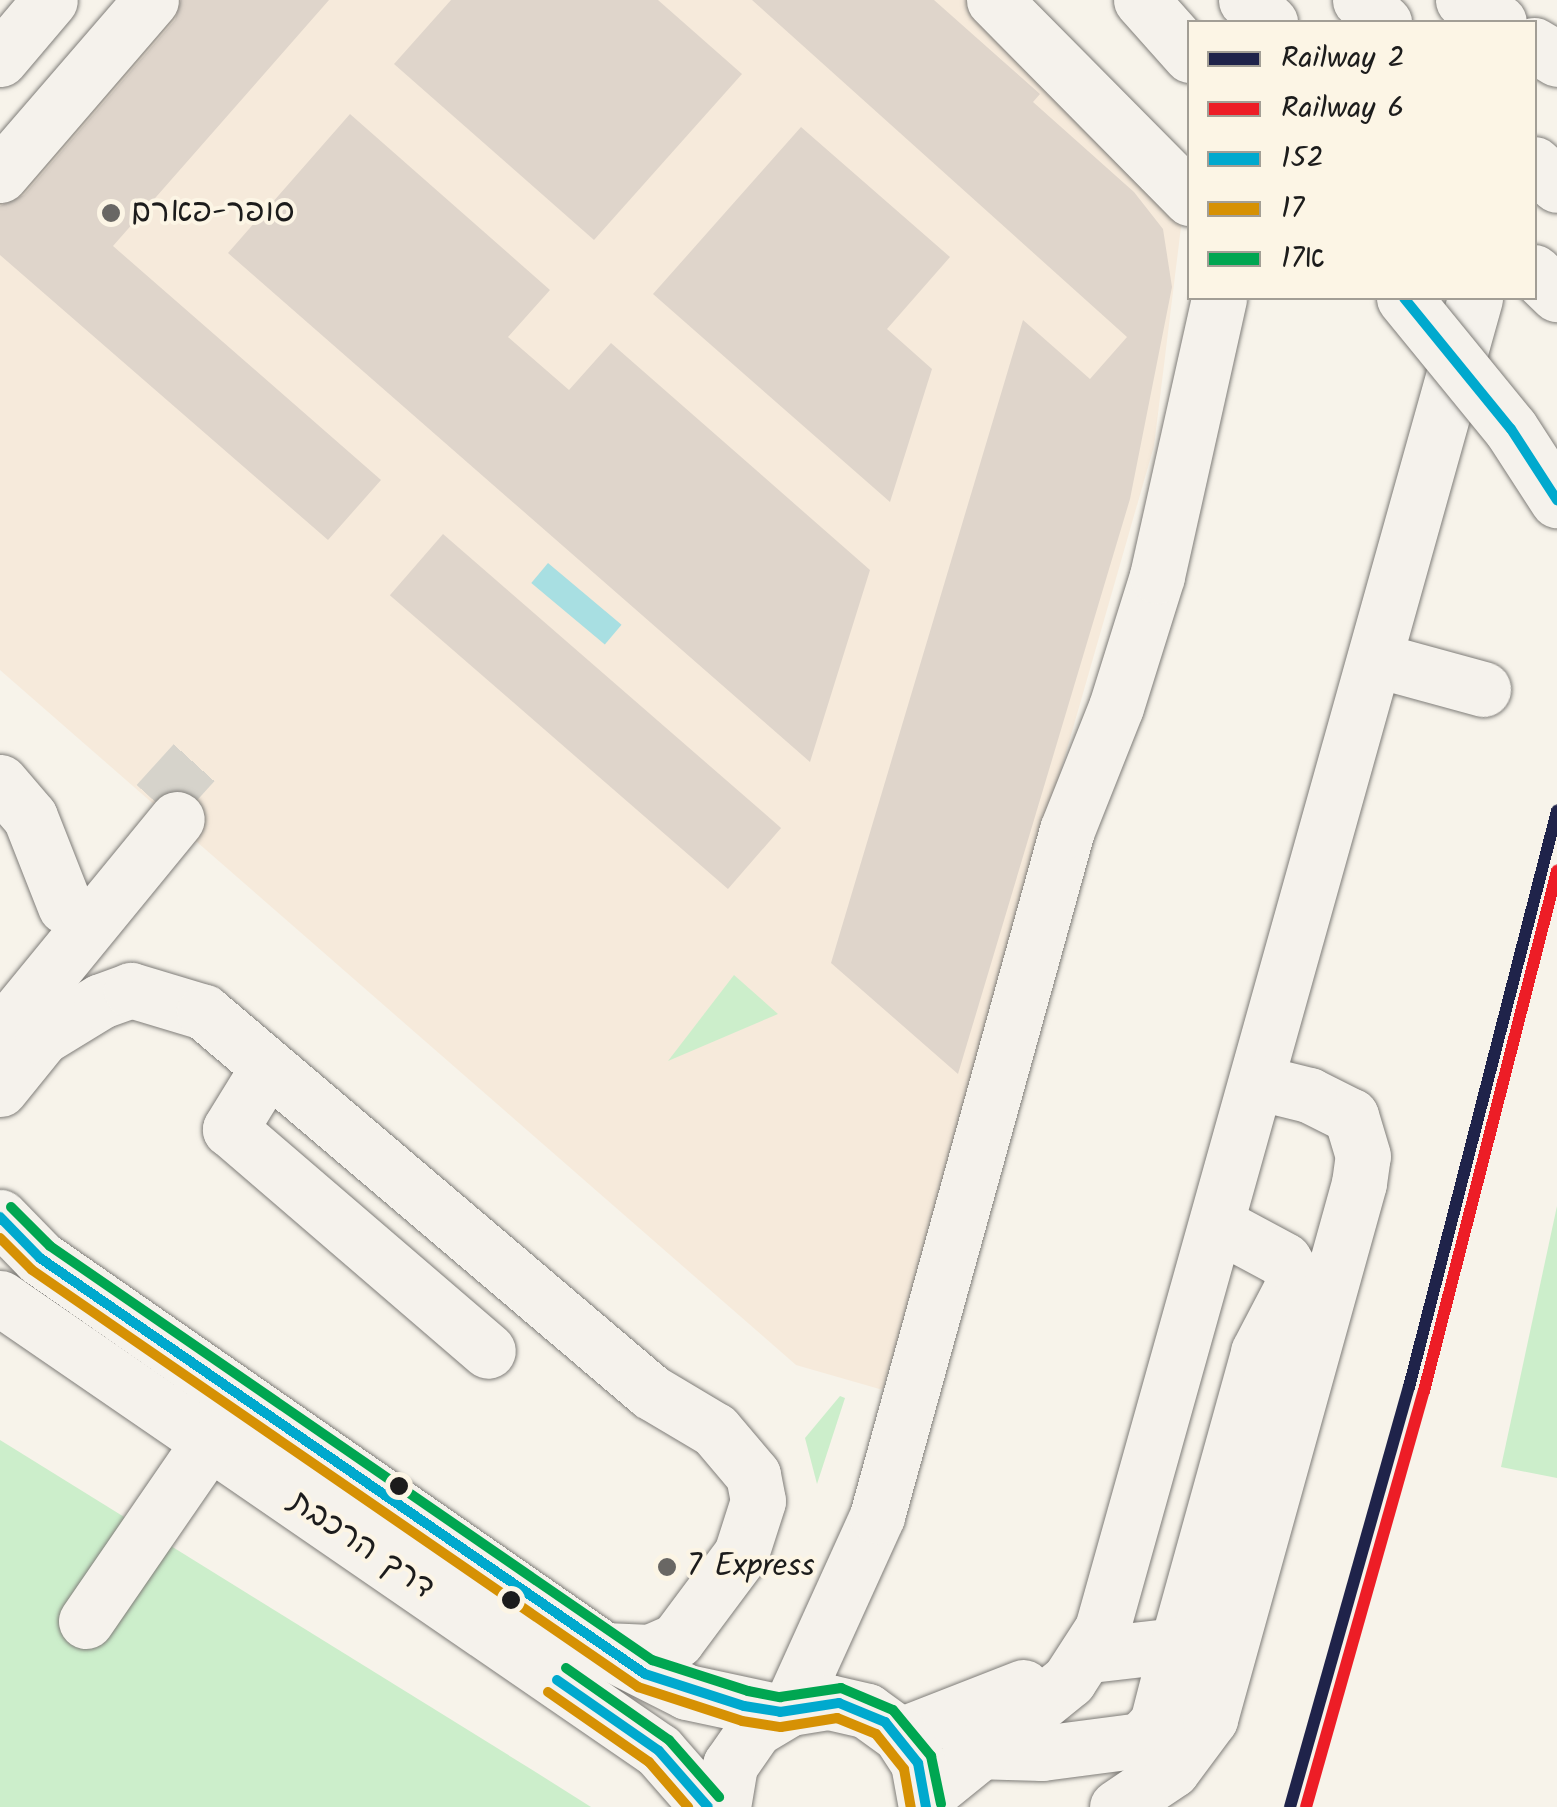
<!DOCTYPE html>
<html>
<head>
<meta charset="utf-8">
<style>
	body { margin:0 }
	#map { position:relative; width:1557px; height:1807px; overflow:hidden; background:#f7f3ea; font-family:Kalam,"Playpen Sans Hebrew",sans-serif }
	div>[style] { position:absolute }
	.built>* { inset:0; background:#f6eadb }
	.green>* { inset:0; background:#cceecb }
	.water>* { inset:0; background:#a8dfe2; transform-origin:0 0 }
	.building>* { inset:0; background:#dfd5cb; transform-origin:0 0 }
	.minor-tunnel>* { height:55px; margin-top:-27.5px; transform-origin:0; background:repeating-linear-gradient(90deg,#d6d3cb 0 55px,transparent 0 83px) }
	.roads { filter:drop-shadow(0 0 2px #7f7d79) drop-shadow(0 0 2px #7f7d79) }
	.minor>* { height:55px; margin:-27.5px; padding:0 27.5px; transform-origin:27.5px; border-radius:27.5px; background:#f5f2ec }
	.highway>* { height:55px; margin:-27.5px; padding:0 27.5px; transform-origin:27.5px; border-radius:27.5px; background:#f5f2ec }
	.bridges { filter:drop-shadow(0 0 2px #7f7d79) drop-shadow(0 0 2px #7f7d79) }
	.highway-bridge>* { height:55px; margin:-27.5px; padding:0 27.5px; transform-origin:27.5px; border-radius:27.5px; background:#f5f2ec }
	.bus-1>* { height:10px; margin:-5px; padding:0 5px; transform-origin:5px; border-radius:5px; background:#00a9ce }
	.bus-2>* { height:10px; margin:-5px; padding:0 5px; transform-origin:5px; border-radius:5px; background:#d69104 }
	.bus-3>* { height:10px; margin:-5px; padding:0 5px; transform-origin:5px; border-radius:5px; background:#00a651 }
	.rail-1>* { height:12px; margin:-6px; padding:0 6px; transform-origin:6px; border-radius:6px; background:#1f234a }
	.rail-2>* { height:12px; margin:-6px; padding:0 6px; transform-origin:6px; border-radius:6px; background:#ed1d26 }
	.dots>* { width:28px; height:28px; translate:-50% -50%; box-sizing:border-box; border:5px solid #fcf5e5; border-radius:50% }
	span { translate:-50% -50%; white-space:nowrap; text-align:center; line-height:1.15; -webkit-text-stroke:8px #fcf5e5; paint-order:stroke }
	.poi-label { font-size:32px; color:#1c1c1c }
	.left { translate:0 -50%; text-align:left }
	.street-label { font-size:32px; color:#1c1c1c }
	.legend { position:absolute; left:1187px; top:20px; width:350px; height:280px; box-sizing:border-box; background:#fcf5e5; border:2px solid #a29e95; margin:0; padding:12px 18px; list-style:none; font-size:30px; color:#1c1c1c }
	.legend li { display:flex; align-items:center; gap:20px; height:50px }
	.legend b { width:50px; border:2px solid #a29e95 }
</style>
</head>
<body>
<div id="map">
	<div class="built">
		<i style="clip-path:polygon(131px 0,1017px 0,1182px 219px,1154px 446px,883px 1390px,796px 1365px,0 670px,0 155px)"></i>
	</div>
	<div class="green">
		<i style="clip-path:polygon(734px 975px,778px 1014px,668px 1061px)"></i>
		<i style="clip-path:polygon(1557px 1206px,1557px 1478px,1501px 1467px)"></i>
		<i style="clip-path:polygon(840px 1396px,845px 1398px,817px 1484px,805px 1438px)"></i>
		<i style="clip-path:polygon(0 1440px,534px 1771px,591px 1807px,0 1807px)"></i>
	</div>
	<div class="water">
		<i style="left:548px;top:563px;width:96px;height:26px;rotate:40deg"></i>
	</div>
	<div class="building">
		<i style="clip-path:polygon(181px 0,329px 0,113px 246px,381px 480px,328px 540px,0 255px,0 206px,24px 195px,175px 20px)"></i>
		<i style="clip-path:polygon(451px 0,658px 0,742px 74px,594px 240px,394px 64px)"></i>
		<i style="clip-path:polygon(752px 0,934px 0,1040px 94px,1033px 102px,1134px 192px,1163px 229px,1172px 287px,1130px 499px,958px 1074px,831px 963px,1023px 320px,1090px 379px,1127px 337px)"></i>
		<i style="clip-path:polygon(350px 114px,550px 290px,508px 337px,569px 390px,611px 343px,870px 570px,810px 762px,228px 253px)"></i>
		<i style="clip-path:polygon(801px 127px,950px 257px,887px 329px,932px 369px,890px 502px,653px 294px)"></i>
		<i style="left:443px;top:534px;width:448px;height:81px;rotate:41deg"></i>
	</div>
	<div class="minor-tunnel">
		<i style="left:157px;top:803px;width:73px;rotate:-47.8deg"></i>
	</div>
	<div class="roads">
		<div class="minor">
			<i style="left:994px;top:0;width:279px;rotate:45.3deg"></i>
			<i style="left:0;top:59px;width:77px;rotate:-49.7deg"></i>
			<i style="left:0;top:175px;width:231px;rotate:-49.2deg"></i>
			<i style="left:1377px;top:660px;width:110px;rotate:15.3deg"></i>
			<i style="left:0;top:782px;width:46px;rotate:49.4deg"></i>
			<i style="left:30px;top:817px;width:96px;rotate:68.5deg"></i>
			<i style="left:0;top:1035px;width:279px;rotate:-50.7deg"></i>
			<i style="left:268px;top:1067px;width:73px;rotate:121.5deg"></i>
			<i style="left:230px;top:1129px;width:340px;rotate:40.7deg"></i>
			<i style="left:0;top:1089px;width:67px;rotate:-51.1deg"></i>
			<i style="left:42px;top:1037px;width:69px;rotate:-31.4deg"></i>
			<i style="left:101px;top:1001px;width:32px;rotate:-20deg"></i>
			<i style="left:131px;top:990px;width:76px;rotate:16.8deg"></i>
			<i style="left:204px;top:1012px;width:587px;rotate:40.37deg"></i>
			<i style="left:651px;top:1392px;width:74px;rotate:30.7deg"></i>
			<i style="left:715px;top:1430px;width:59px;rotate:49.8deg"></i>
			<i style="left:753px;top:1475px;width:26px;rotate:79deg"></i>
			<i style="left:758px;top:1501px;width:56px;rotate:107.8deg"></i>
			<i style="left:741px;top:1554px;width:107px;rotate:126.7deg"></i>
			<i style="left:677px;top:1640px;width:30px;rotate:156deg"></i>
			<i style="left:650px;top:1652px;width:46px;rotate:-177.5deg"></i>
			<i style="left:0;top:1217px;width:57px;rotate:45.7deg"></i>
			<i style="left:40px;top:1258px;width:687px;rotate:34.8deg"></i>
			<i style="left:604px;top:1650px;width:93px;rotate:26.8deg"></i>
			<i style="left:687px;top:1692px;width:95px;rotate:12.1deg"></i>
			<i style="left:0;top:1298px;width:800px;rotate:34.5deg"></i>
			<i style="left:659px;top:1751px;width:74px;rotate:48.8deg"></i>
			<i style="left:86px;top:1621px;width:217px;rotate:-55.5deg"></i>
			<i style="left:1090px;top:1655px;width:88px;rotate:-6.6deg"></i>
			<i style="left:1177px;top:1645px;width:304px;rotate:-74.5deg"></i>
			<i style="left:1258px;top:1352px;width:71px;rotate:-62.4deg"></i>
			<i style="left:1291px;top:1289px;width:14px;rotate:-82deg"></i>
			<i style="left:1293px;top:1275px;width:17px;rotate:-121deg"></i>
			<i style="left:1284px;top:1260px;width:74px;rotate:-151.7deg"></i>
			<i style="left:790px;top:1708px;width:211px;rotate:-65.6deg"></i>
			<i style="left:877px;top:1516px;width:712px;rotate:-74.52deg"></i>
			<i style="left:1067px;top:830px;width:132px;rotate:-68.3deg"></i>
			<i style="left:1116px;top:707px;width:137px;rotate:-72.6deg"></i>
			<i style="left:1157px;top:576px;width:285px;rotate:-77.4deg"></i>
			<i style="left:900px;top:1735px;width:132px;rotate:-21.3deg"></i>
			<i style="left:974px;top:1751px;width:68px;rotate:1.7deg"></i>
			<i style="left:1042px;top:1753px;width:100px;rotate:-7.5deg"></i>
			<i style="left:1141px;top:1740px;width:23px;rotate:-47deg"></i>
			<i style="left:1157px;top:1723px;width:81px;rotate:-75.6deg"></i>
			<i style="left:926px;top:1796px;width:184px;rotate:-39deg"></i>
			<i style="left:1069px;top:1680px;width:61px;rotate:-57.1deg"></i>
			<i style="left:1102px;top:1629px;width:1382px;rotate:-74.34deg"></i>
			<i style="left:723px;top:1807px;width:43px;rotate:-80.5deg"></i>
			<i style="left:730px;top:1765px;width:44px;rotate:-55.2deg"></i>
			<i style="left:755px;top:1729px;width:41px;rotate:-31deg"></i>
			<i style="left:790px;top:1708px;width:39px;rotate:-9deg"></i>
			<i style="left:829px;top:1702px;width:39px;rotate:13deg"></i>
			<i style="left:867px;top:1711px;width:41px;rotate:36deg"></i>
			<i style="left:900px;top:1735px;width:33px;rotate:57deg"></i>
			<i style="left:918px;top:1763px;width:45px;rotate:79.7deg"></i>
			<i style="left:1117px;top:1807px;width:66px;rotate:-33.9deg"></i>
			<i style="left:1172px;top:1770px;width:64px;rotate:-53.3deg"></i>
			<i style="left:1210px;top:1719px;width:556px;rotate:-74.46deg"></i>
			<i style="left:1359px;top:1183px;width:27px;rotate:-82deg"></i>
			<i style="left:1363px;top:1156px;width:42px;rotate:-106.7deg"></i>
			<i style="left:1351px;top:1116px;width:47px;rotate:-153.4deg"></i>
			<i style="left:1309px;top:1095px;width:50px;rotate:-166.2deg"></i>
		</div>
		<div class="highway">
			<i style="left:1141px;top:0;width:74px;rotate:48.3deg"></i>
			<i style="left:1246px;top:0;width:33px;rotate:43deg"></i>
			<i style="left:1360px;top:0;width:33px;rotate:43deg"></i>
			<i style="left:1463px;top:0;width:42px;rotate:31.4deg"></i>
			<i style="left:1534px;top:45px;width:27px;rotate:31deg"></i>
			<i style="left:1534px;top:164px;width:31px;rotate:42deg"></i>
			<i style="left:1534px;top:272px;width:32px;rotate:44deg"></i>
		</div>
	</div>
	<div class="bridges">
		<div class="highway-bridge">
			<i style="left:1404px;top:298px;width:169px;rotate:50.8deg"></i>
			<i style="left:1511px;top:429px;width:85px;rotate:57.1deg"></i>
		</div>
	</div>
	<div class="bus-1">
		<i style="left:1404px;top:298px;width:169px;rotate:50.8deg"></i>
		<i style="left:1511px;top:429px;width:85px;rotate:57.1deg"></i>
		<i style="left:0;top:1217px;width:57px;rotate:45.7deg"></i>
		<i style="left:40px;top:1258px;width:734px;rotate:34.51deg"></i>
		<i style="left:645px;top:1674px;width:104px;rotate:17.9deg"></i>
		<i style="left:744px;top:1706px;width:36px;rotate:9deg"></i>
		<i style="left:780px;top:1712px;width:60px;rotate:-8.7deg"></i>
		<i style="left:839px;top:1703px;width:50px;rotate:22.4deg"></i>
		<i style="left:885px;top:1722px;width:53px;rotate:51.2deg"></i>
		<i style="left:918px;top:1763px;width:45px;rotate:79.7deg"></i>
		<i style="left:557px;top:1680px;width:124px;rotate:34.8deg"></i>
		<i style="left:659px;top:1751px;width:74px;rotate:48.8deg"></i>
	</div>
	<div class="bus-2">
		<i style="left:0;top:1238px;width:45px;rotate:45deg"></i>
		<i style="left:32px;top:1270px;width:736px;rotate:34.53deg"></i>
		<i style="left:638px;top:1687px;width:109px;rotate:18.1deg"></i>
		<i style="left:742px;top:1721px;width:39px;rotate:9deg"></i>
		<i style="left:781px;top:1727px;width:57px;rotate:-9.1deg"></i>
		<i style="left:837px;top:1718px;width:42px;rotate:22.3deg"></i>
		<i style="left:876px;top:1734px;width:45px;rotate:51.3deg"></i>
		<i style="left:904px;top:1769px;width:39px;rotate:80deg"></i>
		<i style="left:548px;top:1692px;width:123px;rotate:34.7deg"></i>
		<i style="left:649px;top:1762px;width:60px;rotate:49.1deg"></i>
	</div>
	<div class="bus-3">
		<i style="left:11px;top:1207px;width:55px;rotate:45deg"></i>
		<i style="left:50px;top:1246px;width:731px;rotate:34.52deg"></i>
		<i style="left:652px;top:1660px;width:101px;rotate:17.9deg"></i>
		<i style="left:748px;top:1691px;width:33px;rotate:11deg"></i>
		<i style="left:780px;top:1697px;width:62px;rotate:-8.4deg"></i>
		<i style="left:841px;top:1688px;width:56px;rotate:22.9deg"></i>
		<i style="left:893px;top:1710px;width:60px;rotate:50.4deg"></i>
		<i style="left:931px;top:1756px;width:49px;rotate:78.2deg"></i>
		<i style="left:566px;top:1668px;width:126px;rotate:35deg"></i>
		<i style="left:669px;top:1740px;width:76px;rotate:48.7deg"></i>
	</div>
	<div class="rail-1">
		<i style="left:1290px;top:1807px;width:437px;rotate:-74.2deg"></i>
		<i style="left:1409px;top:1387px;width:595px;rotate:-75.59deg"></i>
	</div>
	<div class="rail-2">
		<i style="left:1306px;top:1807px;width:432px;rotate:-74.2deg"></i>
		<i style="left:1424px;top:1391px;width:537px;rotate:-75.65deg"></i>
	</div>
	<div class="dots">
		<i style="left:111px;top:213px;background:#696764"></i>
		<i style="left:399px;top:1486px;background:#1c1c1c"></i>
		<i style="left:667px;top:1567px;background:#696764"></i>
		<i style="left:511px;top:1600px;background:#1c1c1c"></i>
	</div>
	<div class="poi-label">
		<span class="left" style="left:131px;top:213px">סופר-פארם</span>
		<span class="left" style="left:687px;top:1567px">7 Express</span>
	</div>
	<div class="street-label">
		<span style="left:361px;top:1546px;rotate:34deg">דרך הרכבת</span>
	</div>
	<ul class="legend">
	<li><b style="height:12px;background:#1f234a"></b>Railway 2</li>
	<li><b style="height:12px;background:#ed1d26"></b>Railway 6</li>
	<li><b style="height:12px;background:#00a9ce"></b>152</li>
	<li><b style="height:12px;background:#d69104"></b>17</li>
	<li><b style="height:12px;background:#00a651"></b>17א</li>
	</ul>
</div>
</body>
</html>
